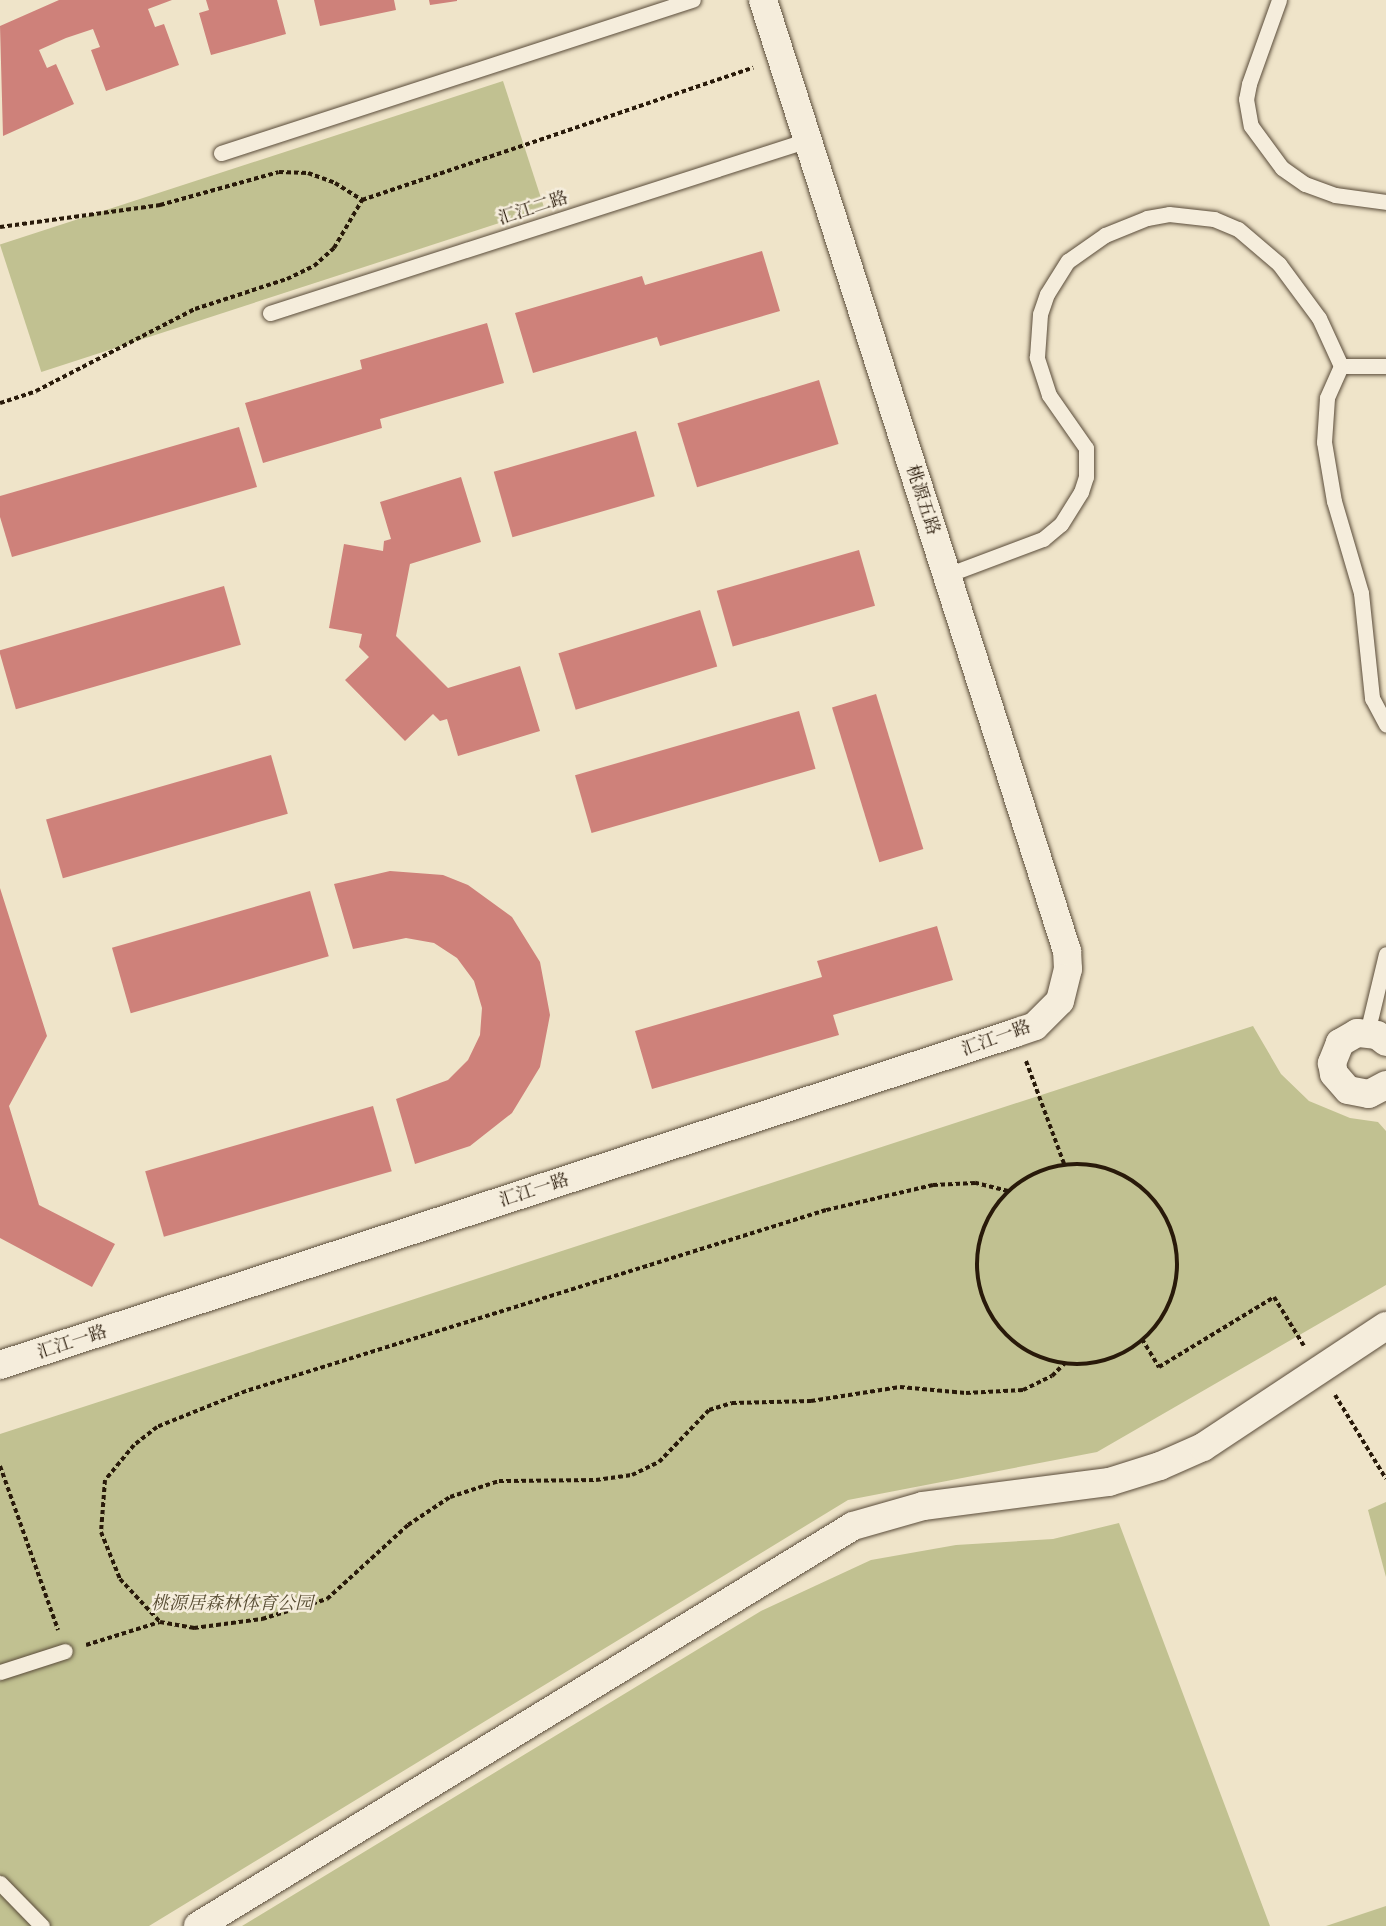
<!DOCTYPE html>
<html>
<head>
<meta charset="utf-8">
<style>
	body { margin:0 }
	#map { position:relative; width:1386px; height:1926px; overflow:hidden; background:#efe4c9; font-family:"Gentium Book Plus","Noto Serif SC",serif }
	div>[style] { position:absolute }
	.green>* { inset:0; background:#c1c191; transform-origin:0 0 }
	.building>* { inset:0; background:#ce817a; transform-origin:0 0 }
	.path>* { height:4px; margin-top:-2px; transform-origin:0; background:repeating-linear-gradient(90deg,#291a0a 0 4.5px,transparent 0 7.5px) }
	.path>.ring { margin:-2px; padding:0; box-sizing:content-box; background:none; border:4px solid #291a0a; border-radius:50% }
	.roads { filter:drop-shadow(0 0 2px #5a4c3a) drop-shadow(0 0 2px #5a4c3a) }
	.lane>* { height:15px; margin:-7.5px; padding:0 7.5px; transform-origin:7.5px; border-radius:7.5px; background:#f5eddc }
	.street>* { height:28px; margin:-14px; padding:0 14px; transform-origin:14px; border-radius:14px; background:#f5eddc }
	span { translate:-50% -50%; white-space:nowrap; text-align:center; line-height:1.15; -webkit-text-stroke:5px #f5eddc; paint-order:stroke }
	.street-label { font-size:18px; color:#291a0a }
	.park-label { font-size:18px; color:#574c32; font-style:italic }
</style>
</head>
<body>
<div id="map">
	<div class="green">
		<i style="left:503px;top:81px;width:134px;height:529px;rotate:72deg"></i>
		<i style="clip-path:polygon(1253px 1026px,1281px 1074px,1309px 1101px,1350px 1118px,1378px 1122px,1386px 1131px,1386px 1285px,1097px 1452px,848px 1500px,149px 1926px,0 1926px,0 1434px)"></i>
		<i style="clip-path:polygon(1386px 1502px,1386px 1577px,1368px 1510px)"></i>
		<i style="clip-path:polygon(1119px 1523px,1270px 1926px,242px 1926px,761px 1611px,871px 1560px,956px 1545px,1053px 1539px)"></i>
		<i style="clip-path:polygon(1386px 1906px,1386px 1926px,1326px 1926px)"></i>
	</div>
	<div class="building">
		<i style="clip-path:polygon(59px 0,172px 0,148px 9px,155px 27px,164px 24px,179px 65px,106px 91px,91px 50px,100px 47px,93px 29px,66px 38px,39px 50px,47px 68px,56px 64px,74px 104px,3px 136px,0 26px)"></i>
		<i style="clip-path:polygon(206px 0,277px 0,286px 34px,211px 55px,199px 13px,209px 10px)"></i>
		<i style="clip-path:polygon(314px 0,394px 0,396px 10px,320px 26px)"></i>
		<i style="clip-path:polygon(429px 0,457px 0,457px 1px,430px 5px)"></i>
		<i style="clip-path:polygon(762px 251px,780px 311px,660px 346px,657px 337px,533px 373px,515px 313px,642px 276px,645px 285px)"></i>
		<i style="clip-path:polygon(487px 323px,504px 383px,380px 419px,382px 428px,263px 463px,245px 403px,362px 369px,360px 360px)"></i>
		<i style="left:819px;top:380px;width:67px;height:148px;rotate:73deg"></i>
		<i style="clip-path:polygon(239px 427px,257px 487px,12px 557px,0 517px,0 496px)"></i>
		<i style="left:636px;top:431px;width:68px;height:148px;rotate:74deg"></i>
		<i style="clip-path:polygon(461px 477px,481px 542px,410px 564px,396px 636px,448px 688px,520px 666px,540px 731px,458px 756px,447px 719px,440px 721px,433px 714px,405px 741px,345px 680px,369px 657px,359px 647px,362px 634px,329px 628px,344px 544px,383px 551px,384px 541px,391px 539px,380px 502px)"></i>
		<i style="left:859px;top:550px;width:58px;height:148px;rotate:74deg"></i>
		<i style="left:224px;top:586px;width:61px;height:234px;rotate:74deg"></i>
		<i style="left:700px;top:610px;width:59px;height:148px;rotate:73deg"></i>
		<i style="left:876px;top:694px;width:162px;height:46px;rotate:73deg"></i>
		<i style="left:799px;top:711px;width:60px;height:233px;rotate:74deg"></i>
		<i style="left:271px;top:755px;width:61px;height:234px;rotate:74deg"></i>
		<i style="clip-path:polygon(390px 871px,443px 875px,468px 885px,512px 917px,540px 962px,550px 1015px,540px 1067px,512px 1113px,470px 1146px,415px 1164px,396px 1099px,448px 1080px,468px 1060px,480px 1035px,482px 1008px,474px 981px,457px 958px,434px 943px,406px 938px,353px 949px,334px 884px)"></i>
		<i style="clip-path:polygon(0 888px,47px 1036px,9px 1106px,39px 1205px,115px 1244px,92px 1287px,0 1238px)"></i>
		<i style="left:310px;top:891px;width:68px;height:206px;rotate:74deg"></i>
		<i style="clip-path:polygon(937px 926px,953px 980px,833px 1015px,839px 1035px,652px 1089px,635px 1031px,822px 977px,817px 961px)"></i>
		<i style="left:373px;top:1106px;width:68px;height:237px;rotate:74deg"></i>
	</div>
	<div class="path">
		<i style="left:0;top:227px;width:162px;rotate:-7.8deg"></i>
		<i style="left:160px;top:205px;width:123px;rotate:-15.5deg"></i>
		<i style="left:279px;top:172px;width:29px;rotate:2deg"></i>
		<i style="left:308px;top:173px;width:29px;rotate:20deg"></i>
		<i style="left:335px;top:183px;width:32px;rotate:32deg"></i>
		<i style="left:362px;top:200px;width:413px;rotate:-18.7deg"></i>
		<i style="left:0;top:403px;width:38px;rotate:-18deg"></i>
		<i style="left:36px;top:391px;width:179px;rotate:-27.3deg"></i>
		<i style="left:195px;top:309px;width:97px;rotate:-18.1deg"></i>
		<i style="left:287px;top:279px;width:30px;rotate:-26deg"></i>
		<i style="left:314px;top:266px;width:27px;rotate:-42deg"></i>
		<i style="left:334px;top:248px;width:56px;rotate:-59.7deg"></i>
		<i style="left:1026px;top:1061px;width:110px;rotate:69.7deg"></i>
		<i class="ring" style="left:977px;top:1164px;width:196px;height:196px"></i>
		<i style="left:1008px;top:1191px;width:34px;rotate:-166deg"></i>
		<i style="left:975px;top:1183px;width:42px;rotate:177.3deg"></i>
		<i style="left:933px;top:1185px;width:110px;rotate:166.8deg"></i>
		<i style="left:826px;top:1210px;width:608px;rotate:162.67deg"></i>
		<i style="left:246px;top:1391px;width:96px;rotate:158deg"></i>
		<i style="left:157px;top:1427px;width:29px;rotate:142deg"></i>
		<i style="left:134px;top:1445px;width:45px;rotate:129.6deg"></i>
		<i style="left:105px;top:1480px;width:52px;rotate:94.4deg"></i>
		<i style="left:101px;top:1532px;width:51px;rotate:68deg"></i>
		<i style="left:120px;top:1579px;width:59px;rotate:47.1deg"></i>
		<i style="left:160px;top:1622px;width:35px;rotate:10deg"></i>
		<i style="left:194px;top:1628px;width:69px;rotate:-7.5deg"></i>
		<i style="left:262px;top:1619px;width:68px;rotate:-17.1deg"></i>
		<i style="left:327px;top:1599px;width:110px;rotate:-42.4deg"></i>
		<i style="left:408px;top:1525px;width:50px;rotate:-33.7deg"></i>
		<i style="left:450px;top:1497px;width:52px;rotate:-18.1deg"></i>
		<i style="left:499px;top:1481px;width:97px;rotate:-0.6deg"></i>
		<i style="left:596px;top:1480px;width:36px;rotate:-8deg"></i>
		<i style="left:632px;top:1475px;width:30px;rotate:-26deg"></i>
		<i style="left:659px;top:1462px;width:72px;rotate:-46.1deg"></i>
		<i style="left:709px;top:1410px;width:24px;rotate:-17deg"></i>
		<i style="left:732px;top:1403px;width:79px;rotate:-1.5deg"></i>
		<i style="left:811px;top:1401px;width:90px;rotate:-8.9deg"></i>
		<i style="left:900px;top:1387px;width:66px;rotate:5.2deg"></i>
		<i style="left:966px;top:1393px;width:57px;rotate:-3deg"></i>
		<i style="left:1023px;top:1390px;width:32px;rotate:-26deg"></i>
		<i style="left:1052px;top:1376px;width:18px;rotate:-45deg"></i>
		<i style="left:1142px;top:1339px;width:33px;rotate:59deg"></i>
		<i style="left:1159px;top:1367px;width:135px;rotate:-31.3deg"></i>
		<i style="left:1274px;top:1297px;width:57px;rotate:58.5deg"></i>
		<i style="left:1335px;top:1395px;width:98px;rotate:58.7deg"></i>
		<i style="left:0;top:1466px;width:174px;rotate:70.5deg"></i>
		<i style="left:86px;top:1645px;width:77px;rotate:-17.3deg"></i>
	</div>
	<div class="roads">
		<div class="lane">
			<i style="left:1279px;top:0;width:89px;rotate:109.7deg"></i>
			<i style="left:1249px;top:84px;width:15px;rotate:101deg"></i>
			<i style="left:1246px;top:99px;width:27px;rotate:80deg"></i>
			<i style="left:1251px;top:126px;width:52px;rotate:53.6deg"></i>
			<i style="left:1282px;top:168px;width:28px;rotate:35deg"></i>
			<i style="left:1305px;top:184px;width:32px;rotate:20deg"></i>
			<i style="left:1335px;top:195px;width:51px;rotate:7.8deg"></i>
			<i style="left:221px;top:153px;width:496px;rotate:-18deg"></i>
			<i style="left:270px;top:313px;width:565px;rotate:-17.83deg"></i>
			<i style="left:1341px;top:366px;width:45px"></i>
			<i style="left:947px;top:575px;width:103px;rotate:-20.6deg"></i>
			<i style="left:1043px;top:539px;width:23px;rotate:-40deg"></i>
			<i style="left:1061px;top:524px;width:38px;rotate:-58deg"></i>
			<i style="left:1081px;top:492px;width:16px;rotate:-72deg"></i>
			<i style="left:1086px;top:477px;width:29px;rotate:-90deg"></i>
			<i style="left:1086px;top:448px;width:65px;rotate:-124.9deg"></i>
			<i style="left:1049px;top:395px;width:40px;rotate:-108deg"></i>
			<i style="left:1037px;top:357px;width:43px;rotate:-86deg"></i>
			<i style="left:1040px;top:314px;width:21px;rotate:-71deg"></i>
			<i style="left:1047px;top:294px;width:39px;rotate:-58deg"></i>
			<i style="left:1068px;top:261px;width:45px;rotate:-35.1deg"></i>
			<i style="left:1105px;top:235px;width:45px;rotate:-22deg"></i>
			<i style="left:1147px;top:218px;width:22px;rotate:-10deg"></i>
			<i style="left:1169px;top:214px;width:45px;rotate:6.3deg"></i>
			<i style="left:1214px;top:219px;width:26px;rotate:23deg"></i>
			<i style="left:1238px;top:229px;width:54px;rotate:40.5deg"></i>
			<i style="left:1279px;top:264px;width:67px;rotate:53.5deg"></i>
			<i style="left:1319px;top:318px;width:53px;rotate:65.4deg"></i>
			<i style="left:1341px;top:366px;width:35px;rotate:114deg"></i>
			<i style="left:1327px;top:398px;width:44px;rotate:93.9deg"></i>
			<i style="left:1324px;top:442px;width:60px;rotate:80.4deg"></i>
			<i style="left:1334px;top:501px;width:96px;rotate:73.6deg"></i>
			<i style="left:1361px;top:593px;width:106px;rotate:84deg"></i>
			<i style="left:1372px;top:698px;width:30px;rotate:62deg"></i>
			<i style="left:1367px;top:1033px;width:81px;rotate:-76.5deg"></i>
			<i style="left:0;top:1672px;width:68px;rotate:-17.9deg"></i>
			<i style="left:0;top:1883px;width:60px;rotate:45.7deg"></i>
		</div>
		<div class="street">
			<i style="left:1386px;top:1042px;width:11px;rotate:-142deg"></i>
			<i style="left:1377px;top:1035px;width:20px;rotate:-174deg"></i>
			<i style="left:1357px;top:1033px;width:20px;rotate:150deg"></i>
			<i style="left:1340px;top:1043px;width:22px;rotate:112deg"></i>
			<i style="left:1332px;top:1063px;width:11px;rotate:80deg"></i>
			<i style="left:1334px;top:1074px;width:21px;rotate:49deg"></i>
			<i style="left:1348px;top:1090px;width:21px;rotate:11deg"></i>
			<i style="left:1369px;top:1094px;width:19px;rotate:-28deg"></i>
			<i style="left:0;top:1365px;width:1068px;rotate:-18.11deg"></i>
			<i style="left:1015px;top:1033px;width:21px;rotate:-19deg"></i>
			<i style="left:1035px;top:1026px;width:35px;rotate:-45deg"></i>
			<i style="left:1060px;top:1001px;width:33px;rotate:-76deg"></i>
			<i style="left:1068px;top:969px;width:18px;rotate:-93deg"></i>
			<i style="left:1067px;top:951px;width:998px;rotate:-107.73deg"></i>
			<i style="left:198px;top:1926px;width:767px;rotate:-31.41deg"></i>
			<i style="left:853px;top:1526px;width:73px;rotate:-15.9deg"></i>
			<i style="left:923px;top:1506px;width:188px;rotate:-7.4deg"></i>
			<i style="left:1109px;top:1482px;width:53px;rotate:-17.4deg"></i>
			<i style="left:1160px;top:1466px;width:47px;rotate:-23.8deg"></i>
			<i style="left:1203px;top:1447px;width:219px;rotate:-33.5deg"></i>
		</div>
	</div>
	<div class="street-label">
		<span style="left:533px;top:208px;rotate:-18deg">汇江二路</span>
		<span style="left:923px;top:500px;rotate:72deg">桃源五路</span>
		<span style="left:996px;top:1038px;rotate:-20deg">汇江一路</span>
		<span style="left:534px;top:1190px;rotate:-18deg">汇江一路</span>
		<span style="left:72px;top:1342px;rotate:-18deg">汇江一路</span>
	</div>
	<div class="park-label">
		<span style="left:232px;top:1603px">桃源居森林体育公园</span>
	</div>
</div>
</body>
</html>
